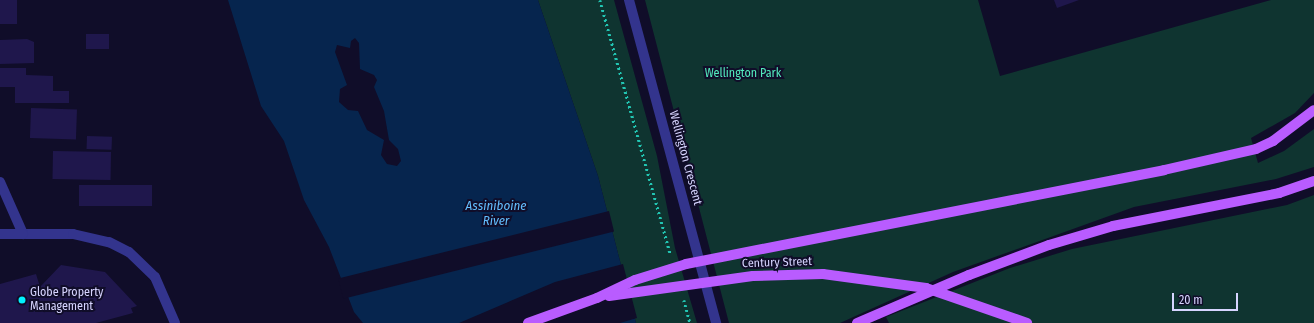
<!DOCTYPE html>
<html>
<head>
<meta charset="utf-8">
<style>
	body { margin:0 }
	#map { position:relative; width:1314px; height:323px; overflow:hidden; background:#100d29; font-family:"Fira Sans Condensed",sans-serif }
	div>[style] { position:absolute }
	.green>* { inset:0; background:#0f3430 }
	.water>* { inset:0; background:#06254e }
	.pier>* { inset:0; background:#100d29; transform-origin:0 0 }
	.building>* { inset:0; background:#1f174c; transform-origin:0 0 }
	.path>* { height:2.5px; margin-top:-1.25px; transform-origin:0; background:repeating-linear-gradient(90deg,#22c6b3 0 2px,transparent 0 5px) }
	.lane>* { height:10px; margin:-5px; padding:0 5px; transform-origin:5px; border-radius:5px; background:#33348d }
	.street>* { height:10px; margin:-5px; padding:0 5px; transform-origin:5px; border-radius:5px; background:#33348d }
	.primary>* { height:10px; margin:-5px; padding:0 5px; transform-origin:5px; border-radius:5px; background:#b95cff }
	.primary-bridge>* { height:10px; margin:-5px; padding:0 5px; transform-origin:5px; border-radius:5px; background:#b95cff }
	.dots>* { width:11px; height:11px; translate:-50% -50%; box-sizing:border-box; border:2px solid #100d29; border-radius:50% }
	span { translate:-50% -50%; white-space:nowrap; text-align:center; line-height:1.15; -webkit-text-stroke:4px #100d29; paint-order:stroke }
	.park-label { font-size:12px; color:#53ecbe }
	.street-label { font-size:12px; color:#d7d5ff }
	.poi-label { font-size:12px; color:#d7d5ff }
	.left { translate:0 -50%; text-align:left }
	.water-label { font-size:13px; color:#63bfff; font-style:italic }
	.scale { position:absolute; left:1172px; top:293px; width:66px; height:18px; box-sizing:border-box; border:2px solid #d7d5ff; border-top:0; padding-left:5px; font-size:12px; line-height:14px; white-space:nowrap; color:#d7d5ff; -webkit-text-stroke:3px #100d29; paint-order:stroke }
</style>
</head>
<body>
<div id="map">
	<div class="green">
		<i style="clip-path:polygon(538px 0,614px 0,657px 156px,675px 248px,697px 323px,636px 323px,598px 176px)"></i>
		<i style="clip-path:polygon(645px 0,978px 0,1000px 76px,1271px 0,1314px 0,1314px 93px,1295px 113px,1251px 138px,1258px 163px,1284px 151px,1314px 129px,1314px 167px,1276px 179px,1134px 207px,953px 272px,840px 323px,729px 323px)"></i>
		<i style="clip-path:polygon(1314px 195px,1314px 323px,889px 323px,886px 317px,1010px 268px,1072px 249px,1287px 205px)"></i>
	</div>
	<div class="water">
		<i style="clip-path:polygon(evenodd,228px 0,538px 0,598px 176px,636px 323px,363px 323px,354px 312px,329px 247px,304px 200px,284px 141px,261px 106px,228px 0,355px 38px,359px 43px,360px 69px,374px 75px,377px 80px,374px 87px,384px 111px,389px 140px,398px 149px,401px 161px,397px 166px,387px 164px,381px 155px,384px 140px,367px 130px,358px 111px,348px 110px,339px 102px,340px 89px,347px 85px,335px 52px,337px 45px,350px 48px,351px 41px,355px 38px)"></i>
	</div>
	<div class="pier">
		<i style="left:609px;top:211px;width:21px;height:279px;rotate:76deg"></i>
		<i style="clip-path:polygon(623px 264px,637px 318px,620px 323px,459px 323px,555px 282px)"></i>
	</div>
	<div class="building">
		<i style="left:0;top:0;width:17px;height:24px"></i>
		<i style="clip-path:polygon(1054px 0,1079px 0,1057px 8px)"></i>
		<i style="left:86px;top:34px;width:23px;height:15px"></i>
		<i style="clip-path:polygon(27px 39px,34px 42px,34px 63px,0 64px,0 40px)"></i>
		<i style="clip-path:polygon(0 68px,26px 68px,26px 75px,53px 76px,53px 91px,69px 91px,69px 103px,15px 103px,15px 87px,0 87px)"></i>
		<i style="left:31px;top:108px;width:46px;height:30px;rotate:2deg"></i>
		<i style="left:87px;top:136px;width:25px;height:13px;rotate:2deg"></i>
		<i style="left:53px;top:151px;width:58px;height:28px;rotate:1deg"></i>
		<i style="left:152px;top:185px;width:21px;height:73px;rotate:90deg"></i>
		<i style="clip-path:polygon(61px 265px,105px 272px,137px 306px,131px 308px,133px 313px,96px 323px,0 323px,0 284px,36px 274px,40px 287px)"></i>
	</div>
	<div class="path">
		<i style="left:600px;top:0;width:263px;rotate:74.5deg"></i>
		<i style="left:684px;top:300px;width:24px;rotate:75deg"></i>
	</div>
	<div class="lane">
		<i style="left:23px;top:234px;width:50px"></i>
		<i style="left:73px;top:234px;width:37px;rotate:13deg"></i>
		<i style="left:109px;top:242px;width:22px;rotate:27deg"></i>
		<i style="left:129px;top:252px;width:36px;rotate:44deg"></i>
		<i style="left:155px;top:277px;width:50px;rotate:66.5deg"></i>
	</div>
	<div class="street">
		<i style="left:629px;top:0;width:335px;rotate:74.9deg"></i>
		<i style="left:0;top:182px;width:57px;rotate:66.1deg"></i>
		<i style="left:23px;top:234px;width:23px;rotate:180deg"></i>
	</div>
	<div class="primary">
		<i style="left:1164px;top:170px;width:94px;rotate:-12.9deg"></i>
		<i style="left:1256px;top:149px;width:19px;rotate:-25deg"></i>
		<i style="left:1273px;top:141px;width:51px;rotate:-37.1deg"></i>
		<i style="left:528px;top:323px;width:73px;rotate:-19.9deg"></i>
		<i style="left:857px;top:323px;width:122px;rotate:-23.2deg"></i>
		<i style="left:969px;top:275px;width:85px;rotate:-20.6deg"></i>
		<i style="left:1049px;top:245px;width:67px;rotate:-16.5deg"></i>
		<i style="left:1113px;top:226px;width:169px;rotate:-11.2deg"></i>
		<i style="left:1279px;top:193px;width:37px;rotate:-19deg"></i>
	</div>
	<div class="primary-bridge">
		<i style="left:609px;top:296px;width:145px;rotate:-7.9deg"></i>
		<i style="left:753px;top:276px;width:70px;rotate:-1.6deg"></i>
		<i style="left:823px;top:274px;width:104px;rotate:7.7deg"></i>
		<i style="left:926px;top:288px;width:107px;rotate:19.1deg"></i>
		<i style="left:597px;top:298px;width:42px;rotate:-25.3deg"></i>
		<i style="left:635px;top:280px;width:53px;rotate:-17.4deg"></i>
		<i style="left:686px;top:264px;width:487px;rotate:-11.1deg"></i>
	</div>
	<div class="dots">
		<i style="left:22px;top:300px;background:#01f3ff"></i>
	</div>
	<div class="park-label">
		<span style="left:743px;top:74px">Wellington Park</span>
	</div>
	<div class="street-label">
		<span style="left:685px;top:158px;rotate:75deg">Wellington Crescent</span>
		<span style="left:777px;top:263px;rotate:-2deg">Century Street</span>
	</div>
	<div class="poi-label">
		<span class="left" style="left:30px;top:300px">Globe Property<br>Management</span>
	</div>
	<div class="water-label">
		<span style="left:496px;top:214px">Assiniboine<br>River</span>
	</div>
	<div class="scale">20 m</div>
</div>
</body>
</html>
